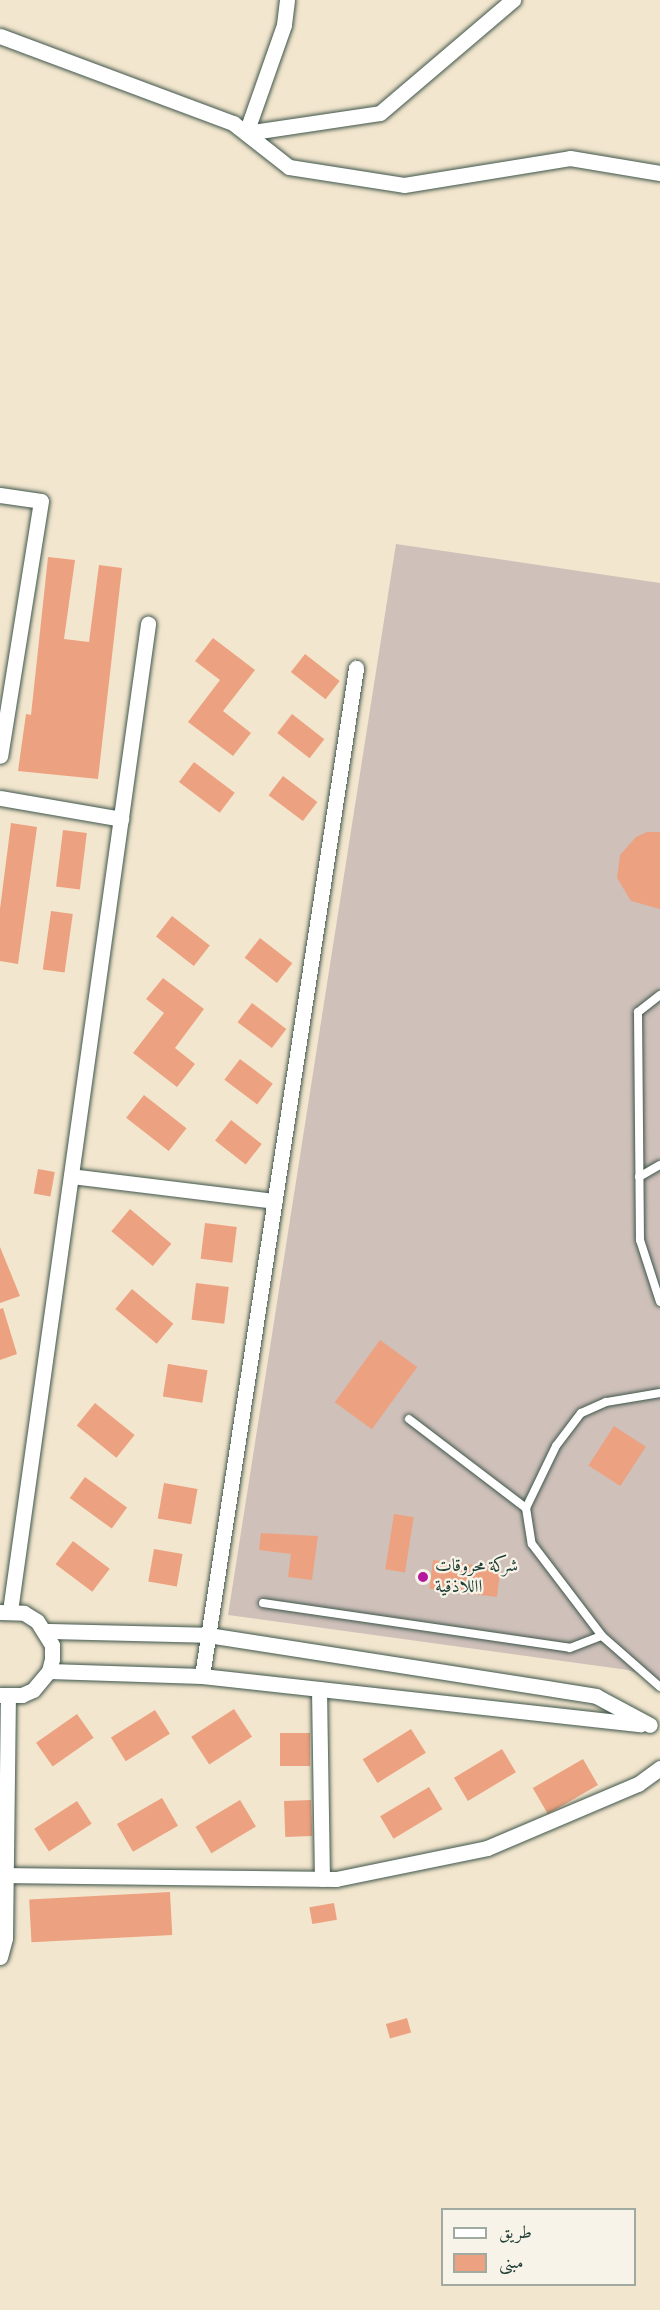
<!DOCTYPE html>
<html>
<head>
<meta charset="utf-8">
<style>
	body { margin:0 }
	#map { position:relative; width:660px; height:2310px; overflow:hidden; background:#f3e6ce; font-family:"IM FELL Double Pica",Amiri,serif }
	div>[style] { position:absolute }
	.industrial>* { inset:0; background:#cfc0ba }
	.building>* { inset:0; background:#eca280; transform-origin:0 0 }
	.roads { filter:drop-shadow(0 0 2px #3f564b) drop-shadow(0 0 2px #3f564b) }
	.service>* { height:8px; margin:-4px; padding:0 4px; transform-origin:4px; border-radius:4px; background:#fff }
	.minor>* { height:15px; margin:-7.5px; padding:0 7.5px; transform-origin:7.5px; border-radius:7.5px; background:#fff }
	.dots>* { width:16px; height:16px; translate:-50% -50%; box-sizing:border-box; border:3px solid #f7f3e8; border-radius:50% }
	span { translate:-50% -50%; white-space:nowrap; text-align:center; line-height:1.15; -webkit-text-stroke:4.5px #f7f3e8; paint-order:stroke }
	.poi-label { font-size:18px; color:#1f3d34 }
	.left { translate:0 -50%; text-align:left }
	.legend { position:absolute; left:441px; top:2208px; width:195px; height:78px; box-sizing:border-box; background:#f7f3e8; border:2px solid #a1aaa0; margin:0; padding:8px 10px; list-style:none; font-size:18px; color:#1f3d34 }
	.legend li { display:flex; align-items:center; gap:12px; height:30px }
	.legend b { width:30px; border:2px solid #a1aaa0 }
</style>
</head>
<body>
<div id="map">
	<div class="industrial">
		<i style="clip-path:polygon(396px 544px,660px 583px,660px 1682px,628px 1670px,228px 1615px)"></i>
	</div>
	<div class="building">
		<i style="clip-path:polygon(48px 557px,75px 560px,64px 639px,89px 642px,99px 565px,122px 568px,98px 779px,18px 771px,26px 714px,31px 715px)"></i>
		<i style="clip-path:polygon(213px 638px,255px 670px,223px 711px,251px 733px,233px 756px,188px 722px,220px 680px,195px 661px)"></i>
		<i style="left:305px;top:654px;width:44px;height:23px;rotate:38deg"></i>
		<i style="left:292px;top:714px;width:41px;height:24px;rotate:38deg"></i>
		<i style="left:194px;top:762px;width:51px;height:25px;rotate:37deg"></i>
		<i style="left:283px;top:776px;width:43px;height:24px;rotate:37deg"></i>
		<i style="clip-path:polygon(11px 823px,37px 827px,18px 964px,0 961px,0 909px)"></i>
		<i style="left:63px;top:830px;width:24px;height:57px;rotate:7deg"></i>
		<i style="clip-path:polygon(647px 832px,660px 832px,660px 909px,631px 901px,617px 878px,620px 855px,636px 837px)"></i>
		<i style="left:51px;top:911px;width:22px;height:59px;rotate:8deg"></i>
		<i style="left:172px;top:916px;width:48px;height:26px;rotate:38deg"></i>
		<i style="left:260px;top:938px;width:41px;height:25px;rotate:38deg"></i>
		<i style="clip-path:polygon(163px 978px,204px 1009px,175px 1048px,195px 1064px,177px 1087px,133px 1053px,164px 1013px,146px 999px)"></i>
		<i style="left:252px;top:1003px;width:43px;height:24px;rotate:37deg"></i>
		<i style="left:240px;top:1059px;width:41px;height:26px;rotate:37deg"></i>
		<i style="left:144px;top:1095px;width:54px;height:29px;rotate:38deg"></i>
		<i style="left:231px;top:1120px;width:39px;height:26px;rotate:38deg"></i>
		<i style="left:38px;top:1169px;width:17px;height:25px;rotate:10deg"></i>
		<i style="left:130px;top:1209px;width:54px;height:29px;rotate:40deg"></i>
		<i style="left:205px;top:1223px;width:32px;height:36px;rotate:7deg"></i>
		<i style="clip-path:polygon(0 1247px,20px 1296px,0 1303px)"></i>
		<i style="left:196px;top:1283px;width:33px;height:37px;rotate:7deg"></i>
		<i style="left:132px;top:1289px;width:54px;height:26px;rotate:40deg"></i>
		<i style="clip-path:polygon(3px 1308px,17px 1354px,0 1360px,0 1309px)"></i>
		<i style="left:380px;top:1340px;width:46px;height:77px;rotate:36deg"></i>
		<i style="left:168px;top:1364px;width:40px;height:33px;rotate:9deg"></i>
		<i style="left:95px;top:1403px;width:51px;height:29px;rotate:39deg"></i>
		<i style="left:614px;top:1426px;width:38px;height:47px;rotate:33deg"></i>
		<i style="left:85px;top:1477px;width:52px;height:26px;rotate:36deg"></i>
		<i style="left:164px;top:1483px;width:34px;height:36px;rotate:10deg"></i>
		<i style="left:394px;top:1514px;width:20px;height:56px;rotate:9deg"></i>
		<i style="clip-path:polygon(261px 1533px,318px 1536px,312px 1580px,288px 1577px,291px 1554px,259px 1550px)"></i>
		<i style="left:73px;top:1541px;width:46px;height:29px;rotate:37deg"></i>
		<i style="left:154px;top:1549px;width:29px;height:33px;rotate:10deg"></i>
		<i style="left:433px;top:1560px;width:68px;height:29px;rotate:7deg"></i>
		<i style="left:234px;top:1709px;width:33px;height:51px;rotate:57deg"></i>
		<i style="left:155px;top:1710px;width:28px;height:52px;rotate:58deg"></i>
		<i style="left:77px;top:1714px;width:29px;height:50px;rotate:55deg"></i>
		<i style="left:411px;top:1729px;width:28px;height:57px;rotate:58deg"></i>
		<i style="left:310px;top:1733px;width:33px;height:30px;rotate:90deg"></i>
		<i style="left:502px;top:1749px;width:27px;height:56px;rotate:59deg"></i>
		<i style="left:583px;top:1759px;width:30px;height:58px;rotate:60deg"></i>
		<i style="left:429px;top:1787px;width:26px;height:57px;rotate:59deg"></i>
		<i style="left:162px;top:1798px;width:32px;height:52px;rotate:60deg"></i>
		<i style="left:240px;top:1800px;width:31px;height:52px;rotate:59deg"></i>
		<i style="left:311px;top:1800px;width:36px;height:27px;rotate:88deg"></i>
		<i style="left:77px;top:1801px;width:27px;height:51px;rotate:57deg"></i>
		<i style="left:170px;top:1892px;width:43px;height:141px;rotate:87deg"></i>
		<i style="left:334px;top:1903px;width:17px;height:25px;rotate:80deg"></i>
		<i style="left:407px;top:2018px;width:15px;height:22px;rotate:74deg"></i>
	</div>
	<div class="roads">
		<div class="service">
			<i style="left:660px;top:995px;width:28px;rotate:142deg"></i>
			<i style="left:638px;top:1012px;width:228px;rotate:89.5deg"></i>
			<i style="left:640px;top:1240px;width:65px;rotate:72.1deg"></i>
			<i style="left:639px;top:1177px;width:24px;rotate:-30deg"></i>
			<i style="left:660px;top:1393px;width:55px;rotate:170.5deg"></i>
			<i style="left:606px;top:1402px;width:27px;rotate:156deg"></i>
			<i style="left:581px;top:1413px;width:41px;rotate:127.1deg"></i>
			<i style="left:556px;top:1446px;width:69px;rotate:115.8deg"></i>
			<i style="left:526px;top:1508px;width:36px;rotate:81deg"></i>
			<i style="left:532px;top:1544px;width:116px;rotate:52.7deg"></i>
			<i style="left:602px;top:1636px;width:77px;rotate:41.3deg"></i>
			<i style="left:409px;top:1419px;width:147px;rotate:37.3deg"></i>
			<i style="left:263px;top:1603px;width:310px;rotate:8.3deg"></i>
			<i style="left:570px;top:1648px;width:34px;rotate:-21deg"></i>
		</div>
		<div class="minor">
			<i style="left:287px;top:0;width:25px;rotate:97deg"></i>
			<i style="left:284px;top:25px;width:114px;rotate:109.4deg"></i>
			<i style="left:246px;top:133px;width:135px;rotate:-8.5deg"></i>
			<i style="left:380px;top:113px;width:175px;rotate:-40.4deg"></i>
			<i style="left:0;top:36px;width:249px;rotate:20.5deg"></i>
			<i style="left:233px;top:123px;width:71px;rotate:38.2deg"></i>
			<i style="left:289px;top:167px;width:116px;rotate:8.9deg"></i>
			<i style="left:404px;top:185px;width:168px;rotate:-9.2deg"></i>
			<i style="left:570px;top:158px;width:91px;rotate:9.5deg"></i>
			<i style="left:0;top:495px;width:41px;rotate:8.3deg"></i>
			<i style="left:41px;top:501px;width:258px;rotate:99.1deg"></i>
			<i style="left:0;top:798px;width:123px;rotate:9.8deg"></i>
			<i style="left:71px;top:1176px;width:205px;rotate:7deg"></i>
			<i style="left:10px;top:1611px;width:997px;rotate:-82.04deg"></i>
			<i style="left:0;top:1612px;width:24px;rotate:2deg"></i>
			<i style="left:24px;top:1613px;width:15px;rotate:32deg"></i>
			<i style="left:37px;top:1621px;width:28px;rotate:58deg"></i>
			<i style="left:52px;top:1645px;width:14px;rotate:90deg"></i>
			<i style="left:52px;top:1659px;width:12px;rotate:104deg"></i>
			<i style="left:49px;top:1671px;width:25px;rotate:130deg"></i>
			<i style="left:33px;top:1690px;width:12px;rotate:156deg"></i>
			<i style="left:22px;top:1695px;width:22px;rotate:180deg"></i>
			<i style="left:47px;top:1631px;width:161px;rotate:1.4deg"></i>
			<i style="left:208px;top:1635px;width:393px;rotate:8.9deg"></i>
			<i style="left:596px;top:1696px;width:61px;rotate:28.2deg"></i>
			<i style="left:49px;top:1671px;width:153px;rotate:1.9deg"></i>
			<i style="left:202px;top:1676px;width:441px;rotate:6.3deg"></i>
			<i style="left:202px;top:1676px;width:1020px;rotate:-81.31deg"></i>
			<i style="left:319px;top:1689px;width:190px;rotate:89.1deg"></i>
			<i style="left:0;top:1875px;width:336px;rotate:0.7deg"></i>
			<i style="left:336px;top:1879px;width:154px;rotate:-11.6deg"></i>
			<i style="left:487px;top:1848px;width:164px;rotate:-23deg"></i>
			<i style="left:638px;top:1784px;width:27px;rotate:-36deg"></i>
			<i style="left:0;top:1957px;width:20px;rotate:-75deg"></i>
			<i style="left:5px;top:1938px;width:242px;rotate:-89.3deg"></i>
		</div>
	</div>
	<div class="dots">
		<i style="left:423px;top:1577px;background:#b5179e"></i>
	</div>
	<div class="poi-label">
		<span class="left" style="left:435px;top:1577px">شركة محروقات<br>االلاذقية</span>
	</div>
	<ul class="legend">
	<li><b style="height:8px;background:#fff"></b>طريق</li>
	<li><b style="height:16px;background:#eca280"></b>مبنى</li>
	</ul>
</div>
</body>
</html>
